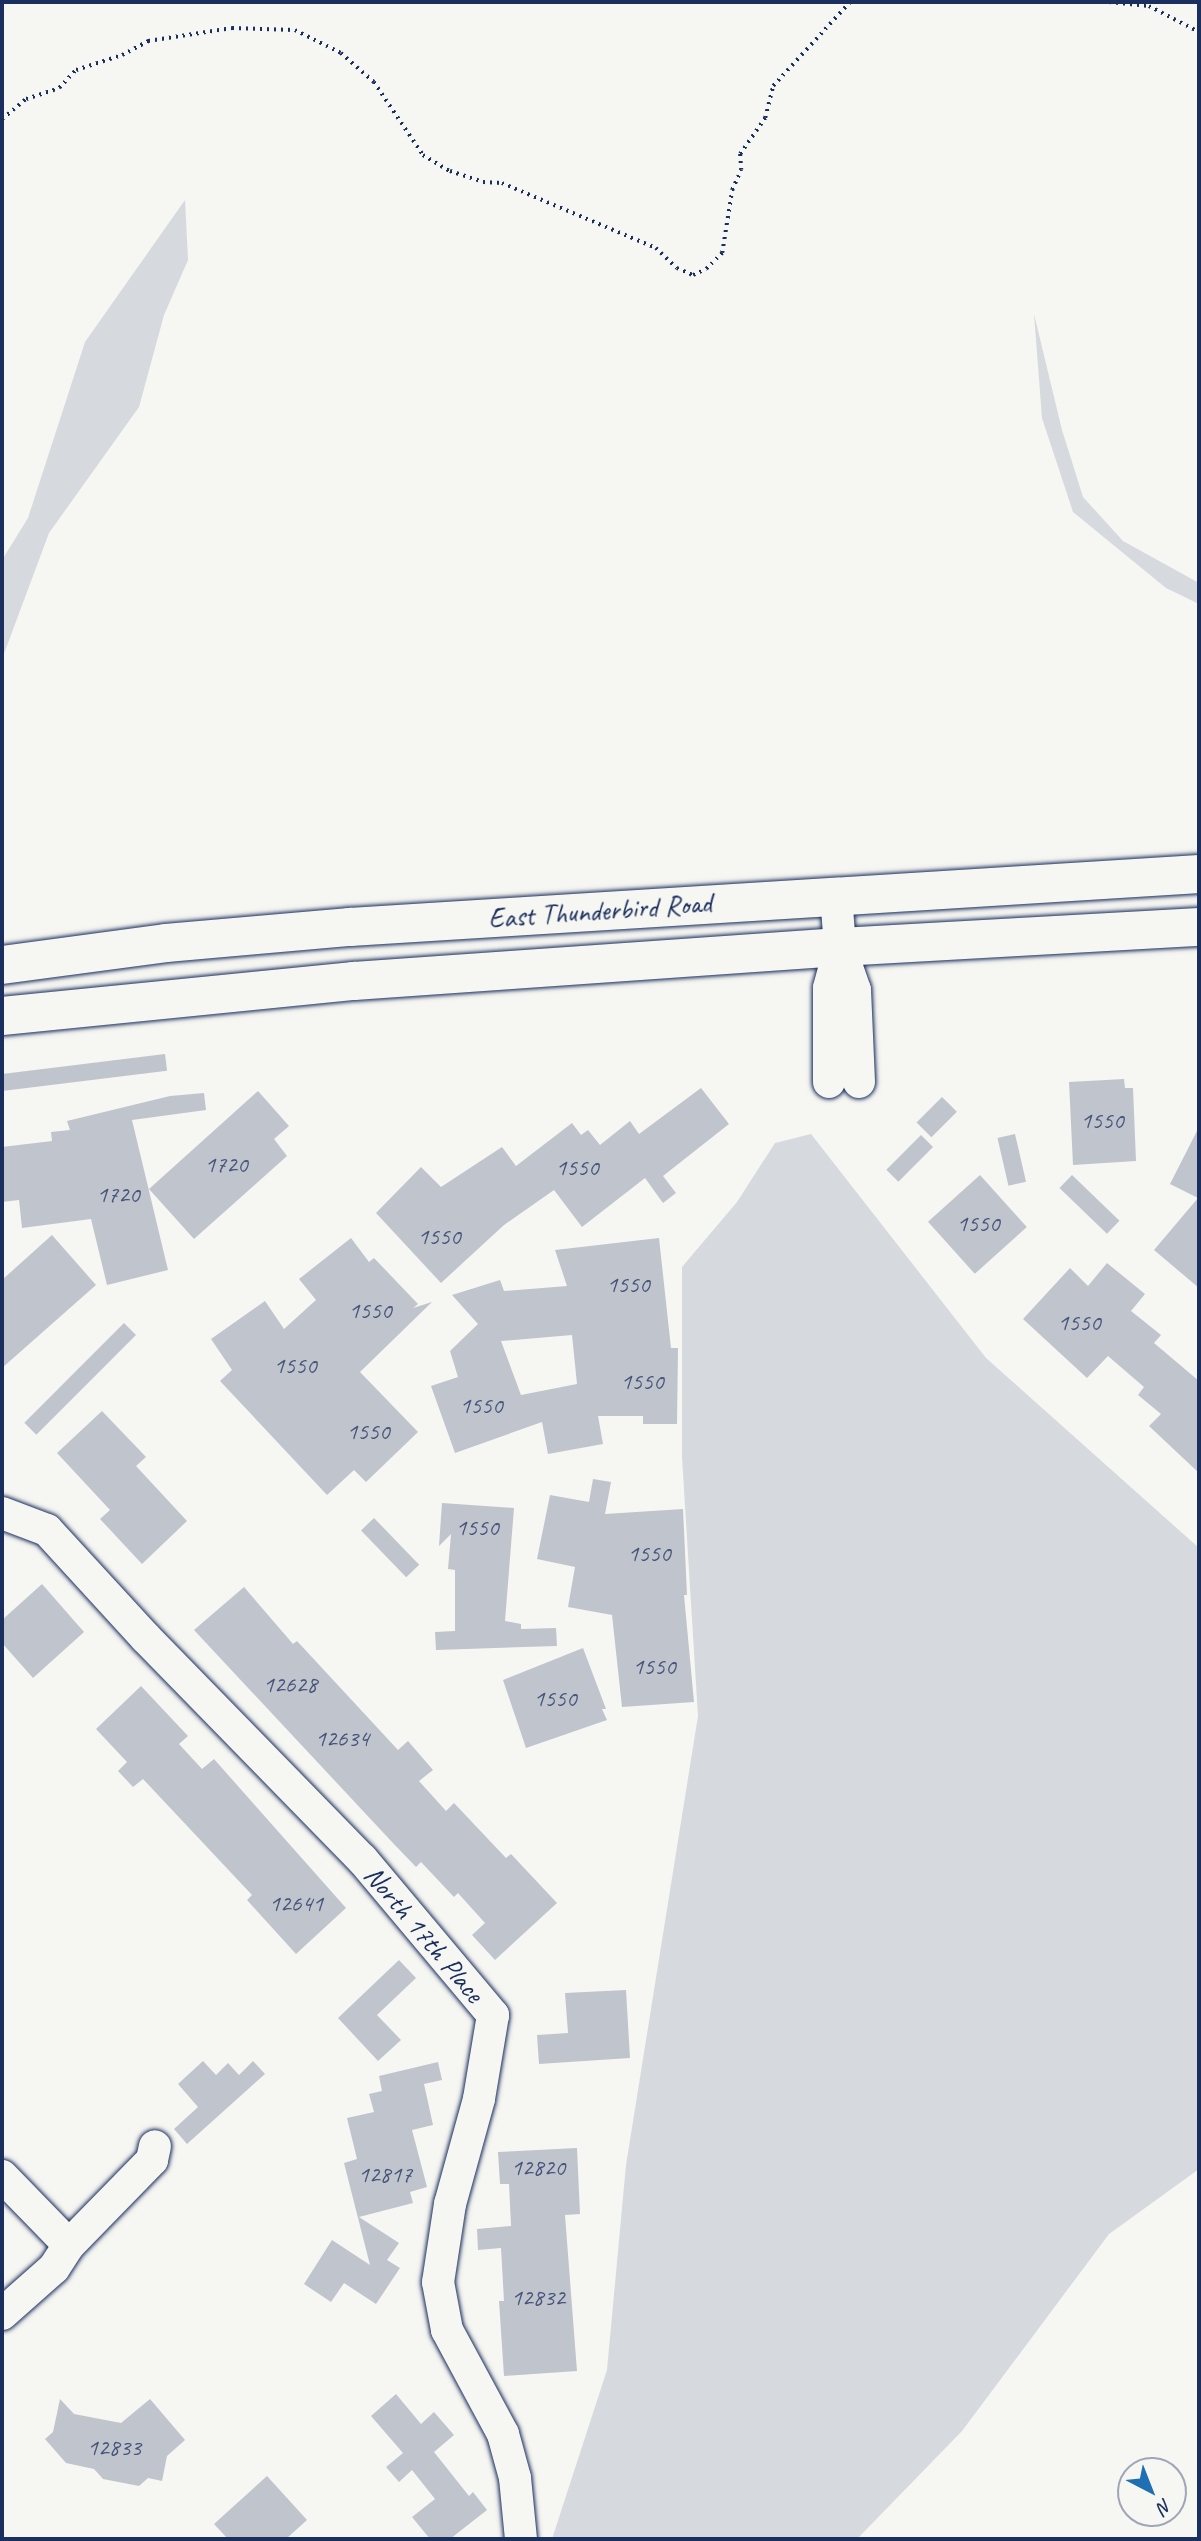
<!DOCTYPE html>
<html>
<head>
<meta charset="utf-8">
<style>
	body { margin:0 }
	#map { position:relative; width:1201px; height:2541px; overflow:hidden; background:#f6f6f2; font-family:Caveat,sans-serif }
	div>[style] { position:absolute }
	.green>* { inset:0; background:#d6d9dd }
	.building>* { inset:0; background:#c0c4cd; transform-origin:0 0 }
	.path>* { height:3.5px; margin-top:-1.75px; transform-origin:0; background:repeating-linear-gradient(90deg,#1b2f5e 0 2px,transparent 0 7px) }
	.roads { filter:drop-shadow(0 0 2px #1b2f5e) drop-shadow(0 0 2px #1b2f5e) }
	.minor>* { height:32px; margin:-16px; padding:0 16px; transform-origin:16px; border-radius:16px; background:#f6f6f2 }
	.major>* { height:38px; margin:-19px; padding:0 19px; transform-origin:19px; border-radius:19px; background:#f6f6f2 }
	span { translate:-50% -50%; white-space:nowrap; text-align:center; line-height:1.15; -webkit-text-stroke:6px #f6f6f2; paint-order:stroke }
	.number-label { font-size:24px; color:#44547a }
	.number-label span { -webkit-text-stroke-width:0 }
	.street-label { font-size:28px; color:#1b2f5e }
	.frame { position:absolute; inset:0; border:4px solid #1b2f5e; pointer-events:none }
	.north { position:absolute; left:1117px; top:2457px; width:70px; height:70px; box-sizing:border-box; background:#f6f6f2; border:2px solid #9ea6b7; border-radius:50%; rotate:138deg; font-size:19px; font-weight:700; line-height:28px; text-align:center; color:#1b2f5e }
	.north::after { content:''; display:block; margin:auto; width:24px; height:32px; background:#1f6fb2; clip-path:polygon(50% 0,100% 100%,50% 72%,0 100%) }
</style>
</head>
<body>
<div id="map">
	<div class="green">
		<i style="clip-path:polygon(185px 200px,188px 260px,164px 315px,139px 407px,49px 533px,2px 659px,2px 560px,28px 518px,85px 342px)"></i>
		<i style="clip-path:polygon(1034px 314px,1062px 430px,1083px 497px,1123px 541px,1199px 583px,1199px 604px,1166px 588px,1073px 512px,1042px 418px)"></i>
		<i style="clip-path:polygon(811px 1134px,986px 1358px,1199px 1548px,1199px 2169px,1109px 2234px,962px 2431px,857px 2539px,552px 2539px,607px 2370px,626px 2165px,698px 1716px,682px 1457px,682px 1267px,737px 1202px,775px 1143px)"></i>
	</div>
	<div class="building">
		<i style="left:165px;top:1054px;width:17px;height:164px;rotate:83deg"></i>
		<i style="clip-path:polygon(1124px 1079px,1125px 1088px,1133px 1088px,1136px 1161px,1073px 1165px,1069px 1082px)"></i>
		<i style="clip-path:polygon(701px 1088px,729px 1124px,663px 1176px,676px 1193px,663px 1203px,645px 1178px,582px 1227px,554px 1190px,504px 1225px,441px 1283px,376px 1213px,421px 1167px,441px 1187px,502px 1147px,516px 1166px,572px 1123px,581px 1135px,588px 1130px,600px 1145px,630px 1121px,639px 1134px)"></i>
		<i style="clip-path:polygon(258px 1091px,289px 1126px,274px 1139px,287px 1156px,194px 1239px,149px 1189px)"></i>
		<i style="clip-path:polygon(204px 1093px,206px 1110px,132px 1120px,168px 1270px,107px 1285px,91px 1219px,22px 1228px,19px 1200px,2px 1202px,2px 1147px,52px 1141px,51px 1132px,70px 1130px,67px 1121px,170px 1096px)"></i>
		<i style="left:942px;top:1097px;width:21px;height:36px;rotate:45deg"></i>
		<i style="clip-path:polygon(1199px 1127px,1199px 1288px,1154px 1250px,1198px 1198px,1170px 1184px)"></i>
		<i style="left:1015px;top:1134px;width:49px;height:18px;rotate:77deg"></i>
		<i style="left:921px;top:1135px;width:17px;height:49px;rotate:45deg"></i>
		<i style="left:980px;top:1175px;width:70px;height:70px;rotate:48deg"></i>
		<i style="left:1072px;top:1175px;width:66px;height:18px;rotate:44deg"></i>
		<i style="clip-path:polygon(52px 1235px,96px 1285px,2px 1368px,2px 1280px)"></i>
		<i style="clip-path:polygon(351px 1238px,369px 1262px,374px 1258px,418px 1304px,413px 1308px,432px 1302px,360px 1372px,418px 1432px,366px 1482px,354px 1470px,327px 1495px,220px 1381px,232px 1370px,211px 1339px,265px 1301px,284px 1329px,316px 1300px,299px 1279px)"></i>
		<i style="clip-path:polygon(evenodd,659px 1238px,671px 1348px,678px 1348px,677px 1424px,643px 1424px,643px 1416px,598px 1416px,603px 1444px,548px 1454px,542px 1422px,455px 1453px,431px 1386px,458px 1377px,450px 1351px,478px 1324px,452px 1295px,500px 1280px,504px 1291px,567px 1286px,555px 1250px,659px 1238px,572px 1335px,577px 1384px,521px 1395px,501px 1341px,572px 1335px)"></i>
		<i style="clip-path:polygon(1107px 1263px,1145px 1294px,1131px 1311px,1161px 1335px,1154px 1343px,1199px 1381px,1199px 1473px,1149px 1426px,1161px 1414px,1138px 1395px,1144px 1387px,1108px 1356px,1087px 1378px,1023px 1319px,1070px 1268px,1088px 1286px)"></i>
		<i style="left:124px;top:1323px;width:17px;height:141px;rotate:45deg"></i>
		<i style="clip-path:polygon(102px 1411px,146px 1457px,136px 1466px,187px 1521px,142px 1564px,100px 1519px,110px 1510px,57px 1453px)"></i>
		<i style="clip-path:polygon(593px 1479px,611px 1482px,605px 1514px,683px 1509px,687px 1595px,684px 1595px,694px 1702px,622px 1707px,612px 1615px,568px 1607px,575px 1567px,537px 1559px,550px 1495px,589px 1502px)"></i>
		<i style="clip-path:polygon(442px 1503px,514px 1508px,505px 1621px,521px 1624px,521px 1629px,556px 1628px,557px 1646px,436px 1650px,435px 1632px,455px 1631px,455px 1570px,448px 1569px,451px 1534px,439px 1546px)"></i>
		<i style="left:374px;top:1518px;width:65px;height:18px;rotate:46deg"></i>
		<i style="clip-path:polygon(42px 1584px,84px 1632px,33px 1678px,2px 1643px,2px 1620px)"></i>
		<i style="clip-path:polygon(244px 1587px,293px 1644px,297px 1641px,398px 1750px,408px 1741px,433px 1770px,419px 1781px,446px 1811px,454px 1803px,506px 1858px,511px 1854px,557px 1903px,495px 1960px,472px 1935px,485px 1923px,458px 1893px,454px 1897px,421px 1862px,416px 1867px,392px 1842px,194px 1630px)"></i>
		<i style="clip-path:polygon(583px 1648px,606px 1709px,602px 1709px,607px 1720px,526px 1748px,503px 1680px)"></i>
		<i style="clip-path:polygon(141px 1686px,188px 1736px,179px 1744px,202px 1769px,214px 1759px,346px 1908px,296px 1954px,247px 1900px,252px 1895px,143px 1779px,133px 1787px,118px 1771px,127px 1762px,96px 1729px)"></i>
		<i style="clip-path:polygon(399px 1960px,416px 1978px,377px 2015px,401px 2040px,378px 2061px,338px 2018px)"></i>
		<i style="clip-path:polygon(626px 1990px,630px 2058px,539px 2064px,537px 2035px,568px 2033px,565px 1993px)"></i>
		<i style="clip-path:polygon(203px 2061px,216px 2075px,228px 2063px,239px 2075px,253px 2061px,265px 2074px,187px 2144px,174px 2129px,198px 2107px,178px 2084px)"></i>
		<i style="clip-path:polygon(438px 2062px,442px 2080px,424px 2084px,433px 2125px,412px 2130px,427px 2187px,410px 2192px,413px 2203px,359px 2217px,399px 2243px,387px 2260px,400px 2268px,376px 2304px,344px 2283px,331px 2302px,304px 2284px,332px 2240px,370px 2265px,344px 2163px,357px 2159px,347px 2118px,374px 2112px,369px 2094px,382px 2091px,379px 2076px)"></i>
		<i style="clip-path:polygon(577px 2148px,580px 2214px,565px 2215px,577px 2371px,504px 2376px,499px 2301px,504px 2301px,501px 2248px,478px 2250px,477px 2229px,511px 2226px,509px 2184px,500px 2184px,498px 2152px)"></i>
		<i style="clip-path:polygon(396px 2394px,421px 2424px,434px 2412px,454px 2435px,434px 2452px,469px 2496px,473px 2492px,487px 2510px,450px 2539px,430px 2539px,412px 2517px,435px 2499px,412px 2470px,399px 2482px,386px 2467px,403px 2453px,371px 2416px)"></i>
		<i style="clip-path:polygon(60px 2399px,74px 2414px,121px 2423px,150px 2399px,185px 2440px,167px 2456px,162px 2481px,148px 2478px,139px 2486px,103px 2479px,94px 2469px,66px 2463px,45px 2439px,53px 2432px)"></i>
		<i style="clip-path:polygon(267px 2476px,307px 2520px,286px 2539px,228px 2539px,214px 2524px)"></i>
	</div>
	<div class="path">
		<i style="left:1109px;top:2px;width:40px;rotate:5.7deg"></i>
		<i style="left:1149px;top:6px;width:56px;rotate:27.5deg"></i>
		<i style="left:2px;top:119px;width:31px;rotate:-40deg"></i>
		<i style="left:26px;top:99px;width:35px;rotate:-18deg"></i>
		<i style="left:59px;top:88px;width:25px;rotate:-47deg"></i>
		<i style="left:76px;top:70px;width:48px;rotate:-18.1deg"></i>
		<i style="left:122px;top:55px;width:30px;rotate:-28deg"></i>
		<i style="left:148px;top:41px;width:85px;rotate:-8.8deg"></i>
		<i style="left:232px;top:28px;width:63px;rotate:1.8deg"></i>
		<i style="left:295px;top:30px;width:51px;rotate:26.6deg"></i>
		<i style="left:341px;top:53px;width:44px;rotate:41.3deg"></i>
		<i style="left:374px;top:82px;width:88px;rotate:56.1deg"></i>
		<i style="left:423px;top:155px;width:31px;rotate:31deg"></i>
		<i style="left:450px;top:171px;width:35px;rotate:18deg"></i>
		<i style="left:483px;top:182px;width:19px;rotate:3deg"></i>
		<i style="left:502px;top:183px;width:167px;rotate:22.9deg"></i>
		<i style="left:656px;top:248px;width:29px;rotate:44deg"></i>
		<i style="left:677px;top:268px;width:17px;rotate:24deg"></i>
		<i style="left:693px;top:275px;width:14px;rotate:-25deg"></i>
		<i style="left:706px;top:269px;width:23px;rotate:-45deg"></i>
		<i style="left:722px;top:253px;width:64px;rotate:-81deg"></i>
		<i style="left:732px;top:190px;width:22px;rotate:-66deg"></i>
		<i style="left:741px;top:170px;width:16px;rotate:-94deg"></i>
		<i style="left:740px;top:154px;width:44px;rotate:-55.2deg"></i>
		<i style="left:765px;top:118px;width:33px;rotate:-76deg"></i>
		<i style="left:773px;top:86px;width:114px;rotate:-47.5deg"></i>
	</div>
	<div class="roads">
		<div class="minor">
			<i style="left:836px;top:895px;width:52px;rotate:85.6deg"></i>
			<i style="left:840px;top:947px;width:46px;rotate:70.8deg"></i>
			<i style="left:855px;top:990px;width:92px;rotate:87.5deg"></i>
			<i style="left:829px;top:1082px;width:94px;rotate:-90deg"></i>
			<i style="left:829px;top:988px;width:42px;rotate:-75deg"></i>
			<i style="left:2px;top:1513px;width:48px;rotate:20.7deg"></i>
			<i style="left:47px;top:1530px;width:147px;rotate:47.5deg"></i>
			<i style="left:146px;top:1638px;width:309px;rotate:45.7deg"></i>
			<i style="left:362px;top:1859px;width:204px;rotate:50deg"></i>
			<i style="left:493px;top:2015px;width:85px;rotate:99.5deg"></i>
			<i style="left:479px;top:2099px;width:109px;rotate:105.4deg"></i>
			<i style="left:450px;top:2204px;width:79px;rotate:98.7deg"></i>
			<i style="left:438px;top:2282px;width:49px;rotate:79.4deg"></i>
			<i style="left:447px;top:2330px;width:118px;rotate:61.7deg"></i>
			<i style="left:503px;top:2434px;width:46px;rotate:74.7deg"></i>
			<i style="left:515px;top:2478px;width:61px;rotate:84.4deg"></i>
			<i style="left:2px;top:2176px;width:96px;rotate:45.8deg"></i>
			<i style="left:2px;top:2314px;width:69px;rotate:-41.5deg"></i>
			<i style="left:54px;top:2268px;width:27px;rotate:-57deg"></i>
			<i style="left:69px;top:2245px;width:119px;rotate:-45.7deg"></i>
			<i style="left:152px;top:2160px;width:14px;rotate:-78deg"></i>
		</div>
		<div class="major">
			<i style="left:2px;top:965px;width:165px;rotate:-7.6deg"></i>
			<i style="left:166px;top:943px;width:185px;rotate:-5deg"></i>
			<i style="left:350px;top:927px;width:851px;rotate:-3.57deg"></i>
			<i style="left:2px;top:1016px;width:354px;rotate:-5.7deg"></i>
			<i style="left:354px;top:981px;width:487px;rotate:-4deg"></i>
			<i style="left:840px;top:947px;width:360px;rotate:-3.2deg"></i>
		</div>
	</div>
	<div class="number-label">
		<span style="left:1102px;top:1121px">1550</span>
		<span style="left:226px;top:1165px">1720</span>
		<span style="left:577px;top:1168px">1550</span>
		<span style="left:118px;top:1195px">1720</span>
		<span style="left:978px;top:1224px">1550</span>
		<span style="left:439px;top:1237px">1550</span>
		<span style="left:628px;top:1285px">1550</span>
		<span style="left:370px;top:1311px">1550</span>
		<span style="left:1079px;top:1323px">1550</span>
		<span style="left:295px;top:1366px">1550</span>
		<span style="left:642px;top:1382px">1550</span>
		<span style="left:481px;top:1406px">1550</span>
		<span style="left:368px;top:1432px">1550</span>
		<span style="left:477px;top:1528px">1550</span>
		<span style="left:649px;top:1554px">1550</span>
		<span style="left:654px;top:1667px">1550</span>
		<span style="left:290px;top:1685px">12628</span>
		<span style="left:555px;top:1699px">1550</span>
		<span style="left:342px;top:1739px">12634</span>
		<span style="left:296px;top:1904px">12641</span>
		<span style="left:538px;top:2168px">12820</span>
		<span style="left:385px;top:2175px">12817</span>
		<span style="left:538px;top:2298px">12832</span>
		<span style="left:114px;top:2448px">12833</span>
	</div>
	<div class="street-label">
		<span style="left:600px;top:911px;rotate:-4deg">East Thunderbird Road</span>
		<span style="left:424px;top:1934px;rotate:50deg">North 17th Place</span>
	</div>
	<div class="frame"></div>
	<div class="north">N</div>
</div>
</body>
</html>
